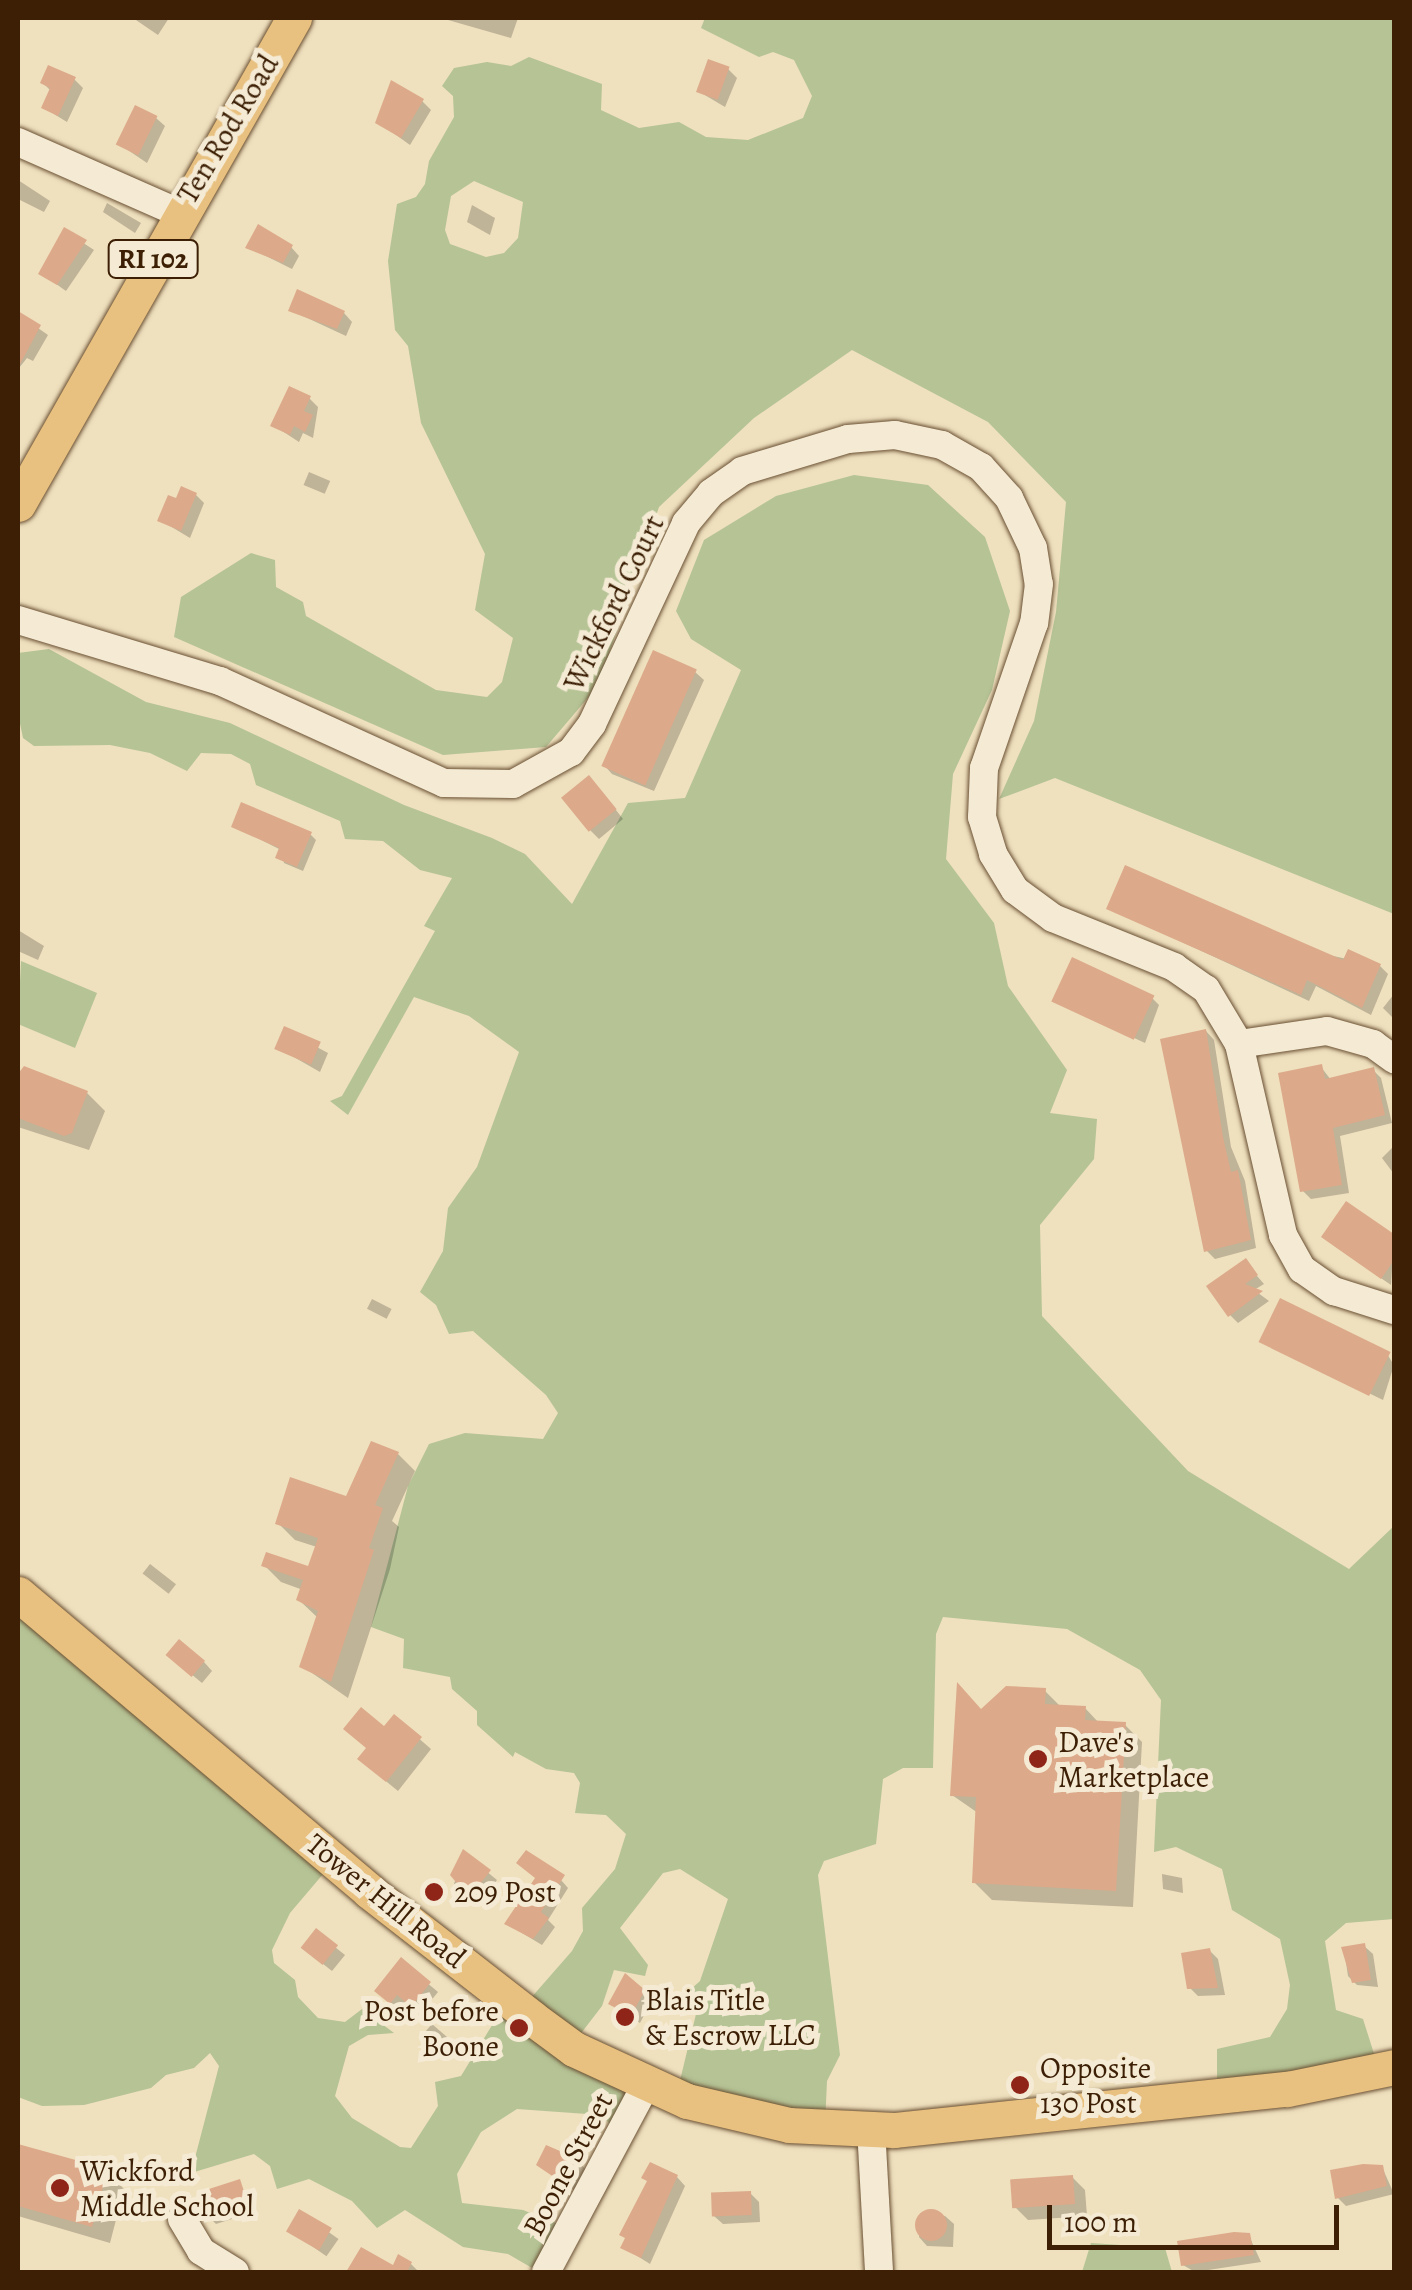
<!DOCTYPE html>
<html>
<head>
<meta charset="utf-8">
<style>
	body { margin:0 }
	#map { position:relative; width:1412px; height:2290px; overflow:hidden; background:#efe0be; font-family:Alegreya,serif }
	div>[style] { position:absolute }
	.green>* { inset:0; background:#b5c395 }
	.shadow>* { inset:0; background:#0003; transform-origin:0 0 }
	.building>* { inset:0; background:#dcaa8a; transform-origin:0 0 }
	.round { border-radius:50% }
	.roads { filter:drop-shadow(0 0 2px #694f32) drop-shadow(0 0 2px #694f32) }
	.minor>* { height:28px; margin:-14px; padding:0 14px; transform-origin:14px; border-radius:14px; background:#f5ebd5 }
	.major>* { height:35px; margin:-17.5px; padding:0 17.5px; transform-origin:17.5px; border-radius:17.5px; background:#e8c07f }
	.dots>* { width:28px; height:28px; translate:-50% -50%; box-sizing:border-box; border:5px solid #f5ebd5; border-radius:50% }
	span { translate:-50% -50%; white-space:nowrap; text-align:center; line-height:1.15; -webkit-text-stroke:10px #f5ebd5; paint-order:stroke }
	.shield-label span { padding:2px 8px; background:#f5ebd5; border:2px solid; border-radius:8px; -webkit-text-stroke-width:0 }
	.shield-label { font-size:28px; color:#3c1f04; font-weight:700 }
	.street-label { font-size:30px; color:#3c1f04 }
	.poi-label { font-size:30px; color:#3c1f04 }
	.left { translate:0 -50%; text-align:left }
	.right { translate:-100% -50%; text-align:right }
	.frame { position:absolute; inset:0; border:20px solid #3c1f04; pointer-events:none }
	.scale { position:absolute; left:1047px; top:2205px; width:292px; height:45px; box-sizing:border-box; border:5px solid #3c1f04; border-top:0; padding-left:12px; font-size:30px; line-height:35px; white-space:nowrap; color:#3c1f04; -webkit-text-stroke:8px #f5ebd5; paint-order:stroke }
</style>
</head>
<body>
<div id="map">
	<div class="green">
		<i style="clip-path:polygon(evenodd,705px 18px,1394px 18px,1394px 914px,1055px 778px,999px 799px,1034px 721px,1056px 612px,1066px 502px,988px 422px,852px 350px,754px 418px,659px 507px,598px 686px,546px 747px,443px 755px,174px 637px,181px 597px,251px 553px,275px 560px,276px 587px,303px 602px,306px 616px,436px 690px,487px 697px,502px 682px,513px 638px,475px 610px,485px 554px,421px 423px,408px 346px,395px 330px,388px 261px,397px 204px,416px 197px,425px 184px,429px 161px,454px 117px,453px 96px,442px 86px,454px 68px,487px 62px,511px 66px,529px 57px,602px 84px,601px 110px,639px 128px,679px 122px,706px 137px,748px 140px,803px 118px,812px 96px,794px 60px,773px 52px,759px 57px,701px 28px,705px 18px,474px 181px,523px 202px,518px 238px,504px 253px,486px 257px,450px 244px,445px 230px,451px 196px,474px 181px)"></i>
		<i style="clip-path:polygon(854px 475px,928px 485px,985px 537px,1010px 611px,992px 690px,953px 774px,946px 859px,994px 923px,1008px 986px,1067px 1070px,1050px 1113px,1097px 1119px,1094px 1159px,1040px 1225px,1042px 1316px,1188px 1471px,1349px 1569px,1394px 1526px,1394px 1919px,1346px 1923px,1325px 1941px,1336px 2010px,1363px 2019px,1376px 2060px,1217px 2083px,1217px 2049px,1270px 2037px,1287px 2009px,1290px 1985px,1280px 1939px,1232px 1910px,1222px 1869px,1176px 1847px,1154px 1852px,1161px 1700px,1140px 1670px,1067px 1629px,943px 1617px,936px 1634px,933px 1768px,903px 1768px,883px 1779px,876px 1844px,824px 1861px,818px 1875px,840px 2055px,827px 2081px,825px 2125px,677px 2093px,697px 2010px,690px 1990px,700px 1981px,728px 1899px,680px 1869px,663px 1873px,620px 1928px,648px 1965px,645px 1976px,614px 1970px,602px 2006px,572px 2045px,644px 2086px,621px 2135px,601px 2115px,517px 2109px,481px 2132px,457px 2174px,462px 2203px,523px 2210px,568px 2228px,539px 2272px,508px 2254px,463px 2247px,405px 2210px,377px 2228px,352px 2201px,309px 2179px,277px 2189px,270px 2166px,254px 2154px,191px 2173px,219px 2066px,210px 2053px,194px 2068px,166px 2075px,151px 2088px,84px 2105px,42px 2106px,18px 2097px,18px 1591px,335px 1860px,290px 1913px,272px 1950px,274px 1963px,295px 1980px,298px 1997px,318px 2018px,345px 2022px,362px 2009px,394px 2033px,368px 2035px,349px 2046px,335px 2096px,352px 2118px,400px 2147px,411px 2148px,438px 2106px,435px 2082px,461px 2076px,505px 2004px,523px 2007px,572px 1951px,583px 1931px,582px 1908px,615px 1869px,626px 1834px,606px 1815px,575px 1813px,580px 1783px,574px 1773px,546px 1769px,515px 1752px,513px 1757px,477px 1725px,477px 1711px,452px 1689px,450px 1677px,403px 1668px,404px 1639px,371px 1627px,408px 1486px,429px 1444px,465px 1433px,543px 1439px,558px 1413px,546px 1395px,473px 1331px,449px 1334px,436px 1305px,420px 1292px,443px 1251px,448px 1208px,477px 1167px,519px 1052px,469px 1016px,414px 997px,348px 1115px,330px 1101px,342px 1096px,435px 931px,424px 926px,452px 878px,420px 870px,383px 841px,345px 839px,340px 821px,256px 785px,250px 764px,231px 754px,201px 753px,187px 771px,150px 753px,110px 745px,34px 746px,23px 738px,18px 714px,18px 653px,49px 649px,146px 702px,230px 723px,404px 805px,492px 838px,525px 854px,572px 904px,628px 803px,685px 798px,741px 670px,691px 639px,676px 611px,704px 540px,776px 496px)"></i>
		<i style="clip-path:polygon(21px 961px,97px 993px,75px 1048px,18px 1024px)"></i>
		<i style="clip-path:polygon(1091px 2243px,1165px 2248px,1172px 2272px,1082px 2272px)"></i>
	</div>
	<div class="shadow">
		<i style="clip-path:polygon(133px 18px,169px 18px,158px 35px)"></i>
		<i style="clip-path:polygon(441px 18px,518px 18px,511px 38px)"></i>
		<i style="clip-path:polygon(728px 69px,737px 78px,725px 107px,698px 91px)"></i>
		<i style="clip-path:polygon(74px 79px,83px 88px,67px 122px,44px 108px,51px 91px,43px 83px)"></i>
		<i style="clip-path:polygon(422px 101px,431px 110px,410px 145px,378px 122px)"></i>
		<i style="clip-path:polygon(156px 118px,165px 126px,147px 163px,119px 144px)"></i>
		<i style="clip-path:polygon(18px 180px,50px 201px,44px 212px,18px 199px)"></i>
		<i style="clip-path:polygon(107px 203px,141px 223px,135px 233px,103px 212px)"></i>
		<i style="clip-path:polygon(472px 205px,495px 218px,490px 235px,467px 222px)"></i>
		<i style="clip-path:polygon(65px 231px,94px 250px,66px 291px,42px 274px)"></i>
		<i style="clip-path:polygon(248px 247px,291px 247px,299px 256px,292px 269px)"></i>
		<i style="clip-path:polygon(290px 310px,344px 313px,352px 322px,346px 336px)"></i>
		<i style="clip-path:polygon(18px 314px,48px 335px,33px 361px,27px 358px,19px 368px)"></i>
		<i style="clip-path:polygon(309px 398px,318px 407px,313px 438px,303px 433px,299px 442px,273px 425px)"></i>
		<i style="left:309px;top:472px;width:23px;height:14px;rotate:23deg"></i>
		<i style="clip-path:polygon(196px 495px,204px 503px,190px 538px,160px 520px,177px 501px)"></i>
		<i style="clip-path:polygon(695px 672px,704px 680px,654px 791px,612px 774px,604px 765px)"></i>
		<i style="clip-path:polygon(597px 786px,623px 819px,599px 839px,590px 830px)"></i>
		<i style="clip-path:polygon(234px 826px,310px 834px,316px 840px,303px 871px,284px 863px,281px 850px)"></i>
		<i style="clip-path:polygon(1109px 908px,1380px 966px,1388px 974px,1371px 1015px,1316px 986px,1309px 1001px)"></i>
		<i style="clip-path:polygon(18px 930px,44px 946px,38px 960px,18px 951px)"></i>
		<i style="clip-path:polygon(1394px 994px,1394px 1019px,1383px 1008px)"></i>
		<i style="clip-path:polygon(1151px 997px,1159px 1005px,1145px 1043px,1055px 1001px)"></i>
		<i style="clip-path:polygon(285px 1030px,328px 1053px,320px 1072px,278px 1048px)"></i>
		<i style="clip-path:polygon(1206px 1031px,1214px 1040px,1231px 1147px,1245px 1181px,1256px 1248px,1215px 1259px,1206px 1250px)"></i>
		<i style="clip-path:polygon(1321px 1067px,1331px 1080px,1373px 1070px,1381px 1078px,1392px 1123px,1340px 1136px,1349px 1193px,1311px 1199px,1302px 1190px)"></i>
		<i style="clip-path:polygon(18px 1070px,87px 1093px,105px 1111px,89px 1150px,18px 1127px)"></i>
		<i style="clip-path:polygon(1394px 1146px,1394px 1174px,1382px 1158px)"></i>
		<i style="clip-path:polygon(1346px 1204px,1394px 1237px,1391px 1285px,1333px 1245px)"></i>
		<i style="clip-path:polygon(1245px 1262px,1264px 1284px,1254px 1290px,1269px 1301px,1238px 1323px,1230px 1315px)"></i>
		<i style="left:372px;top:1299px;width:22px;height:11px;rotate:27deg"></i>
		<i style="clip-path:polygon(1264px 1342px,1387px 1354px,1394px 1365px,1383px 1400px)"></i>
		<i style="clip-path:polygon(398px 1454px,415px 1471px,392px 1521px,399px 1527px,390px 1569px,348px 1698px,302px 1666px,318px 1618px,299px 1600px,303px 1590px,281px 1582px,264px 1565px,309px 1569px,317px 1547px,295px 1540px,278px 1523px,347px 1499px)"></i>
		<i style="left:150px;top:1564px;width:33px;height:12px;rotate:38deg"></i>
		<i style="clip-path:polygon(204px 1662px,212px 1671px,202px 1683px,178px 1663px)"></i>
		<i style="clip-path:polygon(1045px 1691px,1061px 1707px,1085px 1708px,1099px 1723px,1124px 1724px,1142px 1742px,1133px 1907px,992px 1900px,974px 1882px,978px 1813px,952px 1795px)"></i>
		<i style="clip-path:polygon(394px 1717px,431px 1749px,398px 1791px,371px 1769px,369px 1749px)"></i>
		<i style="clip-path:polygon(464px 1853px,497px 1880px,479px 1905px,454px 1884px)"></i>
		<i style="clip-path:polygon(1162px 1874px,1182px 1878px,1183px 1893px,1163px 1889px)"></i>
		<i style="clip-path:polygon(561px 1880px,568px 1888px,548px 1920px,555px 1927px,542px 1945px,507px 1924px)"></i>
		<i style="clip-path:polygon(316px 1932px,345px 1955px,332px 1971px,313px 1956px)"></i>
		<i style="clip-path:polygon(1364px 1946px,1373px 1954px,1378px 1987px,1357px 1985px,1348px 1976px,1344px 1949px)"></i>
		<i style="clip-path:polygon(1209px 1950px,1218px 1959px,1225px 1995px,1198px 1996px,1190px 1988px)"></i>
		<i style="clip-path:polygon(401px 1961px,438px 1992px,421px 2013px,407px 2002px,400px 2010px,386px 1999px)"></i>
		<i style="clip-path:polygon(643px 1991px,652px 2000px,640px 2023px,611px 2004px)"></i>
		<i style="left:432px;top:2024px;width:21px;height:16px;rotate:41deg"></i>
		<i style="clip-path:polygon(18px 2148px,106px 2171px,124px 2189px,110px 2243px,18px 2216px)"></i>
		<i style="clip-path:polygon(579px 2162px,587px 2171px,576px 2192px,539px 2164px)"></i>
		<i style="clip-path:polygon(1382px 2167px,1394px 2194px,1346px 2206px,1337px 2197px)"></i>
		<i style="clip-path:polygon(677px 2177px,685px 2186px,650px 2264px,623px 2247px,649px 2183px)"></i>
		<i style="clip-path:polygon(1072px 2177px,1085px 2190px,1087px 2216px,1028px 2220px,1015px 2207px)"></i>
		<i style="clip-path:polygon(239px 2181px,254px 2212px,216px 2224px,208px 2216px)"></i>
		<i style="clip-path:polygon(750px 2193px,759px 2202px,760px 2222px,723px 2224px,714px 2216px)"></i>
		<i style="left:300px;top:2212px;width:47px;height:21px;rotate:35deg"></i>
		<i style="clip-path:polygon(920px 2213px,945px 2216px,954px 2224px,953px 2247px,927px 2246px,919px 2237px)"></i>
		<i style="clip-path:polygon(1249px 2236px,1261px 2262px,1195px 2272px,1183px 2265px)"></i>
		<i style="clip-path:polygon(411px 2264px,419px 2272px,349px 2271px,394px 2268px)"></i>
	</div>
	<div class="building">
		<i style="left:708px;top:59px;width:23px;height:35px;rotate:20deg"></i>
		<i style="clip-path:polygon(48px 65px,76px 77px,58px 116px,41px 108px,50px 88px,40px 83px)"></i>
		<i style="clip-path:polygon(391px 80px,424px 99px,401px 138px,375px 123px)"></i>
		<i style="left:135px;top:105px;width:25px;height:44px;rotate:26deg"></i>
		<i style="clip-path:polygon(258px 224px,293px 245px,283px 263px,245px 248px)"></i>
		<i style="clip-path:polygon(64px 227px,87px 240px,57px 285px,38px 274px)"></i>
		<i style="clip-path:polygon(297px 289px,345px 311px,337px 329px,288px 311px)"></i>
		<i style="clip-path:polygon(18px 311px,41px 325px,18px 368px)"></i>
		<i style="clip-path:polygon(289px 386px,311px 396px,304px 411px,313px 415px,305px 432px,294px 426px,290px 435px,270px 426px)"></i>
		<i style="clip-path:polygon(181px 486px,197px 493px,181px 531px,157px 521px,168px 495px,176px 498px)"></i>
		<i style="left:653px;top:650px;width:48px;height:127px;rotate:24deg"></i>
		<i style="left:589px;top:775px;width:44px;height:36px;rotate:51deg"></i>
		<i style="clip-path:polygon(241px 802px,312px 832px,297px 867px,275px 858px,279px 848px,231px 827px)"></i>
		<i style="clip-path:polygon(1125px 865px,1343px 960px,1348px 949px,1381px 964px,1362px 1008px,1307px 980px,1301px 995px,1106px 909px)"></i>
		<i style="left:1072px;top:957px;width:91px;height:49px;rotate:25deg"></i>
		<i style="left:284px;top:1026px;width:40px;height:25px;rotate:23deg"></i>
		<i style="clip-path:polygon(1206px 1029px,1223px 1137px,1231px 1172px,1238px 1170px,1251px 1240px,1204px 1252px,1160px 1039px)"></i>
		<i style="clip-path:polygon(1322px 1064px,1325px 1079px,1374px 1067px,1385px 1115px,1333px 1128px,1342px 1185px,1300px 1192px,1278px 1073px)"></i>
		<i style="clip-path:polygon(24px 1066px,88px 1091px,72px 1133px,64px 1136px,18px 1118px,18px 1074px)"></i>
		<i style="clip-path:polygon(1346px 1201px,1394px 1234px,1394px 1260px,1381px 1279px,1321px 1237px)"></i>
		<i style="clip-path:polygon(1246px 1258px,1258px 1275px,1245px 1284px,1263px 1291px,1228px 1317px,1206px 1286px)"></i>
		<i style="left:1280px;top:1298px;width:123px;height:49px;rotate:26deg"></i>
		<i style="clip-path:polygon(371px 1441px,399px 1452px,375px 1505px,383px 1508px,369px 1548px,374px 1550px,331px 1682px,299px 1667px,318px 1611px,296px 1600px,303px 1580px,261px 1566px,266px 1552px,308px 1566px,318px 1538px,275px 1524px,290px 1477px,346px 1496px)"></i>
		<i style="left:179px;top:1639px;width:34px;height:21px;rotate:40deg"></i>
		<i style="clip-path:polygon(957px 1682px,981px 1709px,1006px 1686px,1046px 1688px,1045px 1704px,1086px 1706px,1085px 1720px,1126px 1722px,1116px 1891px,972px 1883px,976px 1797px,950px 1796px)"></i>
		<i style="clip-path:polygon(361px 1707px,384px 1726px,394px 1714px,422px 1737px,386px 1782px,357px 1759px,366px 1748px,343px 1729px)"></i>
		<i style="clip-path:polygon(463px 1849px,491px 1870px,469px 1898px,450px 1875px)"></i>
		<i style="clip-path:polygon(526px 1850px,565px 1875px,541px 1912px,549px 1918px,533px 1939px,504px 1924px,535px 1878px,516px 1863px)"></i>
		<i style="left:316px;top:1928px;width:28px;height:25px;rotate:38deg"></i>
		<i style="clip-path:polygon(1365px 1943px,1371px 1980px,1352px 1983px,1341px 1947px)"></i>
		<i style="clip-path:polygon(1210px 1948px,1218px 1988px,1187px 1989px,1181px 1953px)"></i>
		<i style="clip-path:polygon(401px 1957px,431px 1982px,411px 2007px,397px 1995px,390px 2004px,374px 1991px)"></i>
		<i style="clip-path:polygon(625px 1973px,645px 1990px,631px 2016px,608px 2004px)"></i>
		<i style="clip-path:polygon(18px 2144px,108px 2169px,92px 2227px,18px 2206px)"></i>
		<i style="clip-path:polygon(546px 2145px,581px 2160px,567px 2186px,536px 2165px)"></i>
		<i style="clip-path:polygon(650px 2162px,678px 2175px,641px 2258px,620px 2248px,625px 2238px,619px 2235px,647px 2181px,641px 2178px)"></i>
		<i style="clip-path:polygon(1363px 2164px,1383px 2165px,1387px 2186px,1335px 2199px,1330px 2170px)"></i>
		<i style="left:1073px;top:2175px;width:29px;height:63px;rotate:86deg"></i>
		<i style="left:240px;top:2179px;width:26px;height:44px;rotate:72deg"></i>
		<i style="left:751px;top:2191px;width:24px;height:40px;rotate:88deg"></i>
		<i style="left:299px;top:2209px;width:38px;height:26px;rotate:30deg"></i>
		<i class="round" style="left:915px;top:2209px;width:32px;height:32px"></i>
		<i style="clip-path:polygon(1234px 2232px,1250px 2233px,1254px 2255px,1181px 2266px,1177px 2241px)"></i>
		<i style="clip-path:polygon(361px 2247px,393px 2265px,398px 2254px,412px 2262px,407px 2272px,346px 2272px)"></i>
	</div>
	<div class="roads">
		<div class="minor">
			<i style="left:18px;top:142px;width:176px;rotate:23.8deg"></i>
			<i style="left:18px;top:620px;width:211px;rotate:16.8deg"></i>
			<i style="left:220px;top:681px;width:246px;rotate:24.5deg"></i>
			<i style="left:444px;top:783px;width:69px;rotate:0.8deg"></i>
			<i style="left:513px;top:784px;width:66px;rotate:-28.9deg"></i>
			<i style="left:571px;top:752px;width:35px;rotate:-53deg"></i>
			<i style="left:592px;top:724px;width:222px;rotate:-64.9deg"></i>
			<i style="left:686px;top:523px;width:39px;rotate:-50deg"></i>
			<i style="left:711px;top:493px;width:38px;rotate:-35deg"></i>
			<i style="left:742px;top:471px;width:111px;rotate:-16.8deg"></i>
			<i style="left:848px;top:439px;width:47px;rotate:-4.9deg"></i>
			<i style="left:895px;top:435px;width:48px;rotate:12deg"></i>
			<i style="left:942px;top:445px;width:45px;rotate:29.4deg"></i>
			<i style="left:981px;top:467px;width:42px;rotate:47.9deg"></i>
			<i style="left:1009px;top:498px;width:55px;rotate:64.4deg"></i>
			<i style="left:1033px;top:548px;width:36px;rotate:81deg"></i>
			<i style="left:1039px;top:584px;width:39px;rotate:97deg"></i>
			<i style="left:1034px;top:623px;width:153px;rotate:109deg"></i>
			<i style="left:984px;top:768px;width:49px;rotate:92.3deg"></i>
			<i style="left:982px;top:817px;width:39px;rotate:73deg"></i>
			<i style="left:993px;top:854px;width:42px;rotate:58.6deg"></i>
			<i style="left:1015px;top:890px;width:47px;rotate:36.4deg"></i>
			<i style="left:1053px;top:918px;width:131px;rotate:22deg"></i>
			<i style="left:1174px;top:967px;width:39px;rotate:35deg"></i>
			<i style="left:1206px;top:989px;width:64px;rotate:59deg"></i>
			<i style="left:1239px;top:1044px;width:196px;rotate:77deg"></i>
			<i style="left:1283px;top:1235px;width:39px;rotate:61deg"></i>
			<i style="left:1302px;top:1269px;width:39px;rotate:35deg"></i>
			<i style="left:1334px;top:1291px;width:63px;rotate:17.6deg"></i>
			<i style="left:1239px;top:1044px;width:89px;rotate:-8.4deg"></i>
			<i style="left:1327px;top:1031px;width:48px;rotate:15.8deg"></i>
			<i style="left:1373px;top:1044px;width:26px;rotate:36deg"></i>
			<i style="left:871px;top:2128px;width:144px;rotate:86.8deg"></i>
			<i style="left:182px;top:2219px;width:37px;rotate:59deg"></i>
			<i style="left:201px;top:2251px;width:40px;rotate:32deg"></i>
			<i style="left:546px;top:2272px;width:212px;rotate:-61.9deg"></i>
		</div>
		<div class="major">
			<i style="left:18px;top:504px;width:559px;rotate:-60.41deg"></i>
			<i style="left:18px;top:1594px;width:460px;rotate:40.2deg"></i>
			<i style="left:369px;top:1891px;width:207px;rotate:37.9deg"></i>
			<i style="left:532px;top:2018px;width:52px;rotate:36.4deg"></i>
			<i style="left:574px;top:2049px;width:124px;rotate:24.7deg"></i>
			<i style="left:687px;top:2101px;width:105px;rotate:13.2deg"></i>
			<i style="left:789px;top:2125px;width:105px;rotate:2.7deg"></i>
			<i style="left:894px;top:2130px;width:395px;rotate:-6deg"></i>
			<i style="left:1287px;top:2089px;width:109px;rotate:-11.6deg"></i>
		</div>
	</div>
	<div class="dots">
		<i style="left:1038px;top:1759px;background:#8f2418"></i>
		<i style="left:434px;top:1892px;background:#8f2418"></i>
		<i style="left:625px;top:2017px;background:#8f2418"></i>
		<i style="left:519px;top:2028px;background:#8f2418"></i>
		<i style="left:1020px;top:2085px;background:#8f2418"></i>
		<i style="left:60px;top:2188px;background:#8f2418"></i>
	</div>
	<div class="shield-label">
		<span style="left:153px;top:259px">RI 102</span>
	</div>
	<div class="street-label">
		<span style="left:228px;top:129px;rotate:-59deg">Ten Rod Road</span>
		<span style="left:614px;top:603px;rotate:-64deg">Wickford Court</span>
		<span style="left:386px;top:1901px;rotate:39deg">Tower Hill Road</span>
		<span style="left:568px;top:2164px;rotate:-62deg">Boone Street</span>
	</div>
	<div class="poi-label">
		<span class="left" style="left:1058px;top:1759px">Dave's<br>Marketplace</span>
		<span class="left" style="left:454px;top:1892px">209 Post</span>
		<span class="left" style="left:645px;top:2017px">Blais Title<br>&amp; Escrow LLC</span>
		<span class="right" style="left:499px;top:2028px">Post before<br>Boone</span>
		<span class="left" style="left:1040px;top:2085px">Opposite<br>130 Post</span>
		<span class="left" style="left:80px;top:2188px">Wickford<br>Middle School</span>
	</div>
	<div class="frame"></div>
	<div class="scale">100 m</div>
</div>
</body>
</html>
